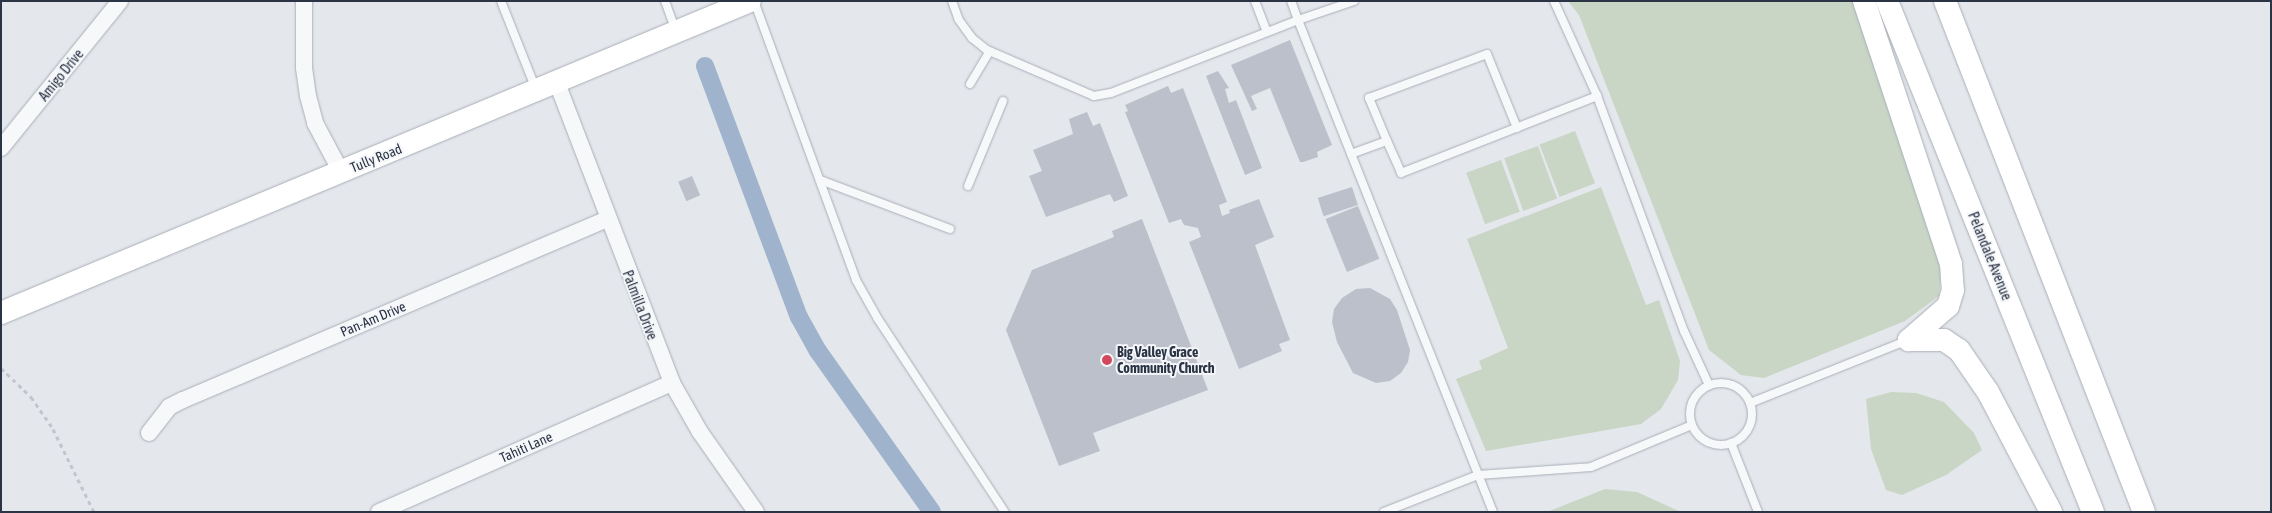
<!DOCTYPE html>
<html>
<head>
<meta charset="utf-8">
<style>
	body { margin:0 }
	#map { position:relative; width:2272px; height:513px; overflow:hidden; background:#e4e7ec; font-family:"Asap Condensed",sans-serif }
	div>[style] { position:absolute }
	.green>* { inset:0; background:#c9d6c5; transform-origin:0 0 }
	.canal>* { height:18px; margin:-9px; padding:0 9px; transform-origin:9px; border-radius:9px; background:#9fb4cc }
	.building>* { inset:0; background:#bbc0ca; transform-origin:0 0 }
	.path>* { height:3px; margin-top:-1.5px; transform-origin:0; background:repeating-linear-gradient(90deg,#c2c5cb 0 4px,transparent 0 8px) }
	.roads { filter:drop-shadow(0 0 1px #a9aeb7) drop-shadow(0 0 1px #a9aeb7) }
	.lane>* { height:8px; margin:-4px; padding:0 4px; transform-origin:4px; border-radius:4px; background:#f7f8fa }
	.lane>.ring { margin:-4px; padding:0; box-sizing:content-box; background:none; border:8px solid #f7f8fa; border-radius:50% }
	.street>* { height:16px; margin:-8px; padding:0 8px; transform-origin:8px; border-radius:8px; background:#f7f8fa }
	.secondary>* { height:22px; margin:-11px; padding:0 11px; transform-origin:11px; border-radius:11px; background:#fff }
	.dots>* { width:14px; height:14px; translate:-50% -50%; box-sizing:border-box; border:2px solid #f4f6f9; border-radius:50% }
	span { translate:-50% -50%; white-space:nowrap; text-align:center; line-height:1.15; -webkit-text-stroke:4px #f4f6f9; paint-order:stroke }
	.street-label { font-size:14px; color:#2b3445 }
	.poi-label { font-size:14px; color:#2b3445; font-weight:700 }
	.left { translate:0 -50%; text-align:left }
	.frame { position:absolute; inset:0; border:2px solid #2b3445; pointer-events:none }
</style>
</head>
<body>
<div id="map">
	<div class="green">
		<i style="clip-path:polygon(1568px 1px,1856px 1px,1942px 259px,1939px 296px,1905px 321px,1764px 378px,1741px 375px,1709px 350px,1579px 15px)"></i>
		<i style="left:1575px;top:131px;width:56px;height:38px;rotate:69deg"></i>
		<i style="left:1538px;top:146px;width:56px;height:36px;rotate:70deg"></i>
		<i style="left:1501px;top:160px;width:55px;height:37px;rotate:70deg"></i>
		<i style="clip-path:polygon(1601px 187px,1646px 305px,1659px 300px,1680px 361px,1678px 380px,1661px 409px,1641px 424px,1486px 451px,1456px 379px,1482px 369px,1479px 361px,1508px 348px,1467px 239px)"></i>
		<i style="clip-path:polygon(1891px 392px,1916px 393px,1944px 402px,1974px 433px,1982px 450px,1946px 475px,1902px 495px,1886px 490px,1871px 449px,1866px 399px)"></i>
		<i style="clip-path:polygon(1605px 489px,1637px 492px,1681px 512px,1547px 512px)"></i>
	</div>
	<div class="canal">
		<i style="left:705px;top:66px;width:268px;rotate:69.5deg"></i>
		<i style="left:799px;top:317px;width:39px;rotate:61deg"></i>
		<i style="left:818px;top:351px;width:197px;rotate:54.7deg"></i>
	</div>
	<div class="building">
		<i style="clip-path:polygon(1290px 40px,1332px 145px,1317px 152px,1318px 157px,1303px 162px,1300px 162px,1270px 88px,1251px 96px,1257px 109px,1252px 111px,1231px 65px)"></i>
		<i style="clip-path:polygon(1218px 71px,1229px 88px,1225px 89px,1229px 103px,1236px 100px,1262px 168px,1245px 175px,1206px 76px)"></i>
		<i style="clip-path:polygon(1168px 86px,1171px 93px,1183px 88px,1227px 202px,1219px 205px,1222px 216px,1230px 213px,1229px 210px,1259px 199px,1274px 237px,1255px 245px,1290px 340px,1279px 344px,1282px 351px,1239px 369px,1189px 242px,1201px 237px,1198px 228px,1184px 225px,1181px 219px,1169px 223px,1125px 112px,1128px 111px,1125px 105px)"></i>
		<i style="clip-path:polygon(1087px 112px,1093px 126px,1100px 123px,1128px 196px,1114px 202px,1110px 194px,1046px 217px,1029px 176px,1042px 171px,1033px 150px,1073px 134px,1069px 119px)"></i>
		<i style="left:692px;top:176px;width:21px;height:15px;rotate:67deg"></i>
		<i style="left:1352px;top:187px;width:19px;height:36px;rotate:72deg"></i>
		<i style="left:1358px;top:206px;width:57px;height:35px;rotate:68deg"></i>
		<i style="clip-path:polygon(1142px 219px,1208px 390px,1093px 433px,1100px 451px,1059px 466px,1006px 330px,1032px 270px,1114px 237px,1112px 231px)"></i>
		<i style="clip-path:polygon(1370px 288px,1390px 299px,1397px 310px,1410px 350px,1408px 362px,1401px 373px,1390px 381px,1376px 383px,1353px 373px,1337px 342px,1332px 322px,1334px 309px,1342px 298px,1356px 289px)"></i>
	</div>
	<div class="path">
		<i style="left:1px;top:368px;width:42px;rotate:44deg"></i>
		<i style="left:31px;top:397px;width:39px;rotate:55deg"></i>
		<i style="left:53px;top:429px;width:93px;rotate:63.7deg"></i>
	</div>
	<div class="roads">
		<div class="lane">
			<i style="left:501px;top:1px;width:92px;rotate:68.4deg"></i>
			<i style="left:665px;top:1px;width:32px;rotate:70deg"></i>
			<i style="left:754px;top:1px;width:297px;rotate:69.9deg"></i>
			<i style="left:856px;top:280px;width:45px;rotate:60.6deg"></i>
			<i style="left:878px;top:319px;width:231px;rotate:56.7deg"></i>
			<i style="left:952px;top:1px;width:20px;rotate:70deg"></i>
			<i style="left:959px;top:20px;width:22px;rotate:54deg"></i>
			<i style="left:972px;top:38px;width:19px;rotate:39deg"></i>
			<i style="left:987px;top:50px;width:116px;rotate:23.3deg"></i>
			<i style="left:1094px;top:96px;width:17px;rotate:-10deg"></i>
			<i style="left:1111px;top:93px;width:201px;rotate:-21.3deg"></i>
			<i style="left:1298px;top:20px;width:20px;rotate:-110deg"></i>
			<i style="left:1255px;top:1px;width:33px;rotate:69deg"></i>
			<i style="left:1354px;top:1px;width:59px;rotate:161.3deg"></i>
			<i style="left:1298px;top:20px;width:529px;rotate:68.38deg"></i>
			<i style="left:1554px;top:1px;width:104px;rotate:65.6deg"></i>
			<i style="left:1597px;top:96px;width:251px;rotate:69.7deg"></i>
			<i style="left:1684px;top:331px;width:60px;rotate:65.2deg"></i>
			<i style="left:970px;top:84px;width:37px;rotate:-59deg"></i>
			<i style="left:1387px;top:141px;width:47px;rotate:-112.7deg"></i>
			<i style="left:1369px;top:98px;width:126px;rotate:-20.4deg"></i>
			<i style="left:1487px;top:54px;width:80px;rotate:67.9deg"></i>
			<i style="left:1351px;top:154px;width:38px;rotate:-20deg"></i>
			<i style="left:1387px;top:141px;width:35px;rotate:66deg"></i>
			<i style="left:1401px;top:173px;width:211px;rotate:-21.4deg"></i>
			<i style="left:820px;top:180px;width:139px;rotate:20.7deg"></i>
			<i style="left:968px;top:186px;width:92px;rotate:-67.6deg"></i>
			<i class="ring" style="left:1690px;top:383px;width:54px;height:54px"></i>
			<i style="left:1750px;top:403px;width:170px;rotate:-21.7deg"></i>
			<i style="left:1731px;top:443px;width:74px;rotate:68.6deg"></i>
			<i style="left:1384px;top:512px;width:101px;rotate:-21.5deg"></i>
			<i style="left:1478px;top:475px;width:113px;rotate:-4deg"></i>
			<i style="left:1591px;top:467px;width:109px;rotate:-22.6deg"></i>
		</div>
		<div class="street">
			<i style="left:304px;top:1px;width:67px;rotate:90deg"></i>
			<i style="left:304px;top:68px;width:28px;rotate:82deg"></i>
			<i style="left:308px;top:96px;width:28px;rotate:75deg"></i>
			<i style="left:315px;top:123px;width:55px;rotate:62deg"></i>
			<i style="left:557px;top:83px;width:321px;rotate:69deg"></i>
			<i style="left:672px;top:383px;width:56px;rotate:60.3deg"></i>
			<i style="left:700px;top:432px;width:98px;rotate:55deg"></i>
			<i style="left:1px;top:148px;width:189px;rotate:-51deg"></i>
			<i style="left:149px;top:433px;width:33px;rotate:-52deg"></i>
			<i style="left:169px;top:407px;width:16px;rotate:-27deg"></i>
			<i style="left:183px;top:400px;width:462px;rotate:-23.1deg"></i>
			<i style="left:379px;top:512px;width:320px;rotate:-23.8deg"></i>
		</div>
		<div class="secondary">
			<i style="left:1864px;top:1px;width:277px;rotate:71.7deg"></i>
			<i style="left:1951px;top:264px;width:26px;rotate:86deg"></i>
			<i style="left:1953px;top:290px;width:17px;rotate:107deg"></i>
			<i style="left:1948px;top:306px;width:52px;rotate:138.9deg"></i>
			<i style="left:1887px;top:1px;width:551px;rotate:68.04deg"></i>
			<i style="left:1945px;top:1px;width:548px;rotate:68.72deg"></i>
			<i style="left:1px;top:313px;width:811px;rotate:-22.61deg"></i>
			<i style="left:1909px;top:340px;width:35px"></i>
			<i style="left:1944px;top:340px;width:18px;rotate:34deg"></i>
			<i style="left:1959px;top:350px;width:51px;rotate:55.4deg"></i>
			<i style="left:1988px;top:392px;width:136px;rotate:62.3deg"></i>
		</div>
	</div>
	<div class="dots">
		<i style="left:1107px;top:360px;background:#d1495b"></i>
	</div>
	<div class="street-label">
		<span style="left:61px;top:75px;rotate:-51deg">Amigo Drive</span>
		<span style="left:376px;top:158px;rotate:-22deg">Tully Road</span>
		<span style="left:1990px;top:256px;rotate:68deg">Pelandale Avenue</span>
		<span style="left:640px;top:305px;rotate:69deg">Palmilla Drive</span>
		<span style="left:373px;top:319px;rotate:-23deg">Pan-Am Drive</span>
		<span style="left:526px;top:447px;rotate:-24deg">Tahiti Lane</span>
	</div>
	<div class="poi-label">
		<span class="left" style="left:1117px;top:360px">Big Valley Grace<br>Community Church</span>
	</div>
	<div class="frame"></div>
</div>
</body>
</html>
